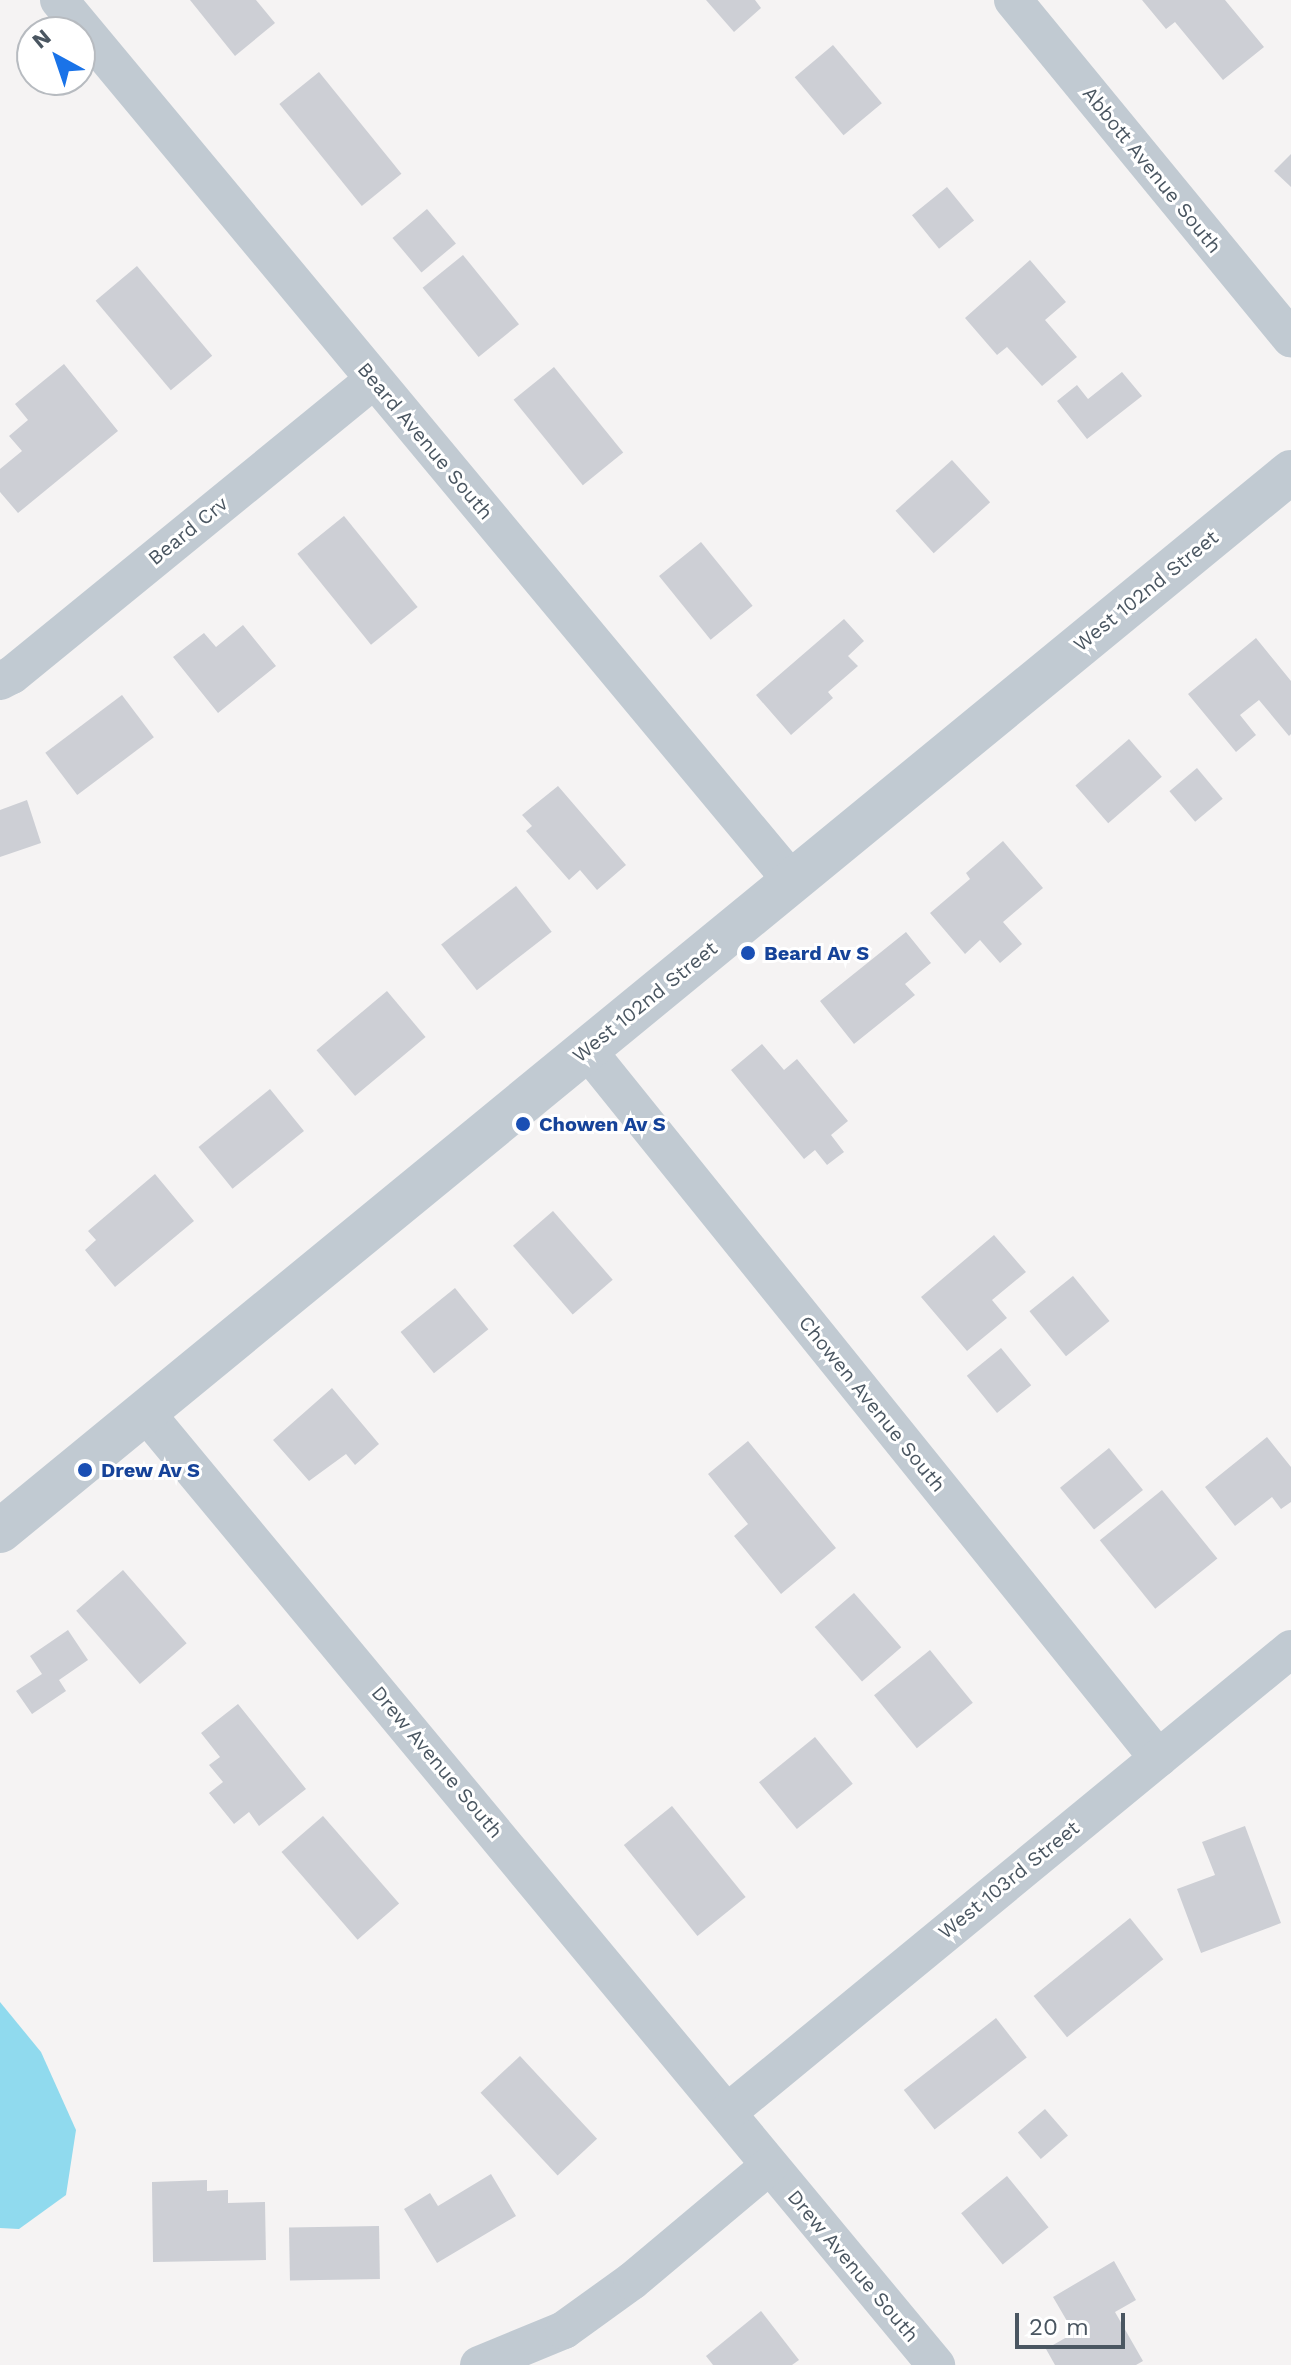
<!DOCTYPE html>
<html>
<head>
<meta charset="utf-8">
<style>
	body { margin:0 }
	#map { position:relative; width:1291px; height:2365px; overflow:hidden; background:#f5f3f3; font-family:"Work Sans",sans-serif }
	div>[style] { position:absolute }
	.water>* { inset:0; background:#90daee }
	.building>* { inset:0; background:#cdcfd5; transform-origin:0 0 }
	.minor>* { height:38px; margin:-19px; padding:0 19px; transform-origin:19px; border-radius:19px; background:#c1cad2 }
	.tertiary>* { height:44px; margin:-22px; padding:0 22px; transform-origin:22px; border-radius:22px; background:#c1cad2 }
	.dots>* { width:22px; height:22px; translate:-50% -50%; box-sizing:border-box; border:4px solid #fff; border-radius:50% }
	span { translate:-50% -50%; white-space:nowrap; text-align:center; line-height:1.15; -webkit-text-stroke:6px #fff; paint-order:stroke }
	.street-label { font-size:20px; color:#4a5661 }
	.transit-label { font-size:20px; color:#164399; font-weight:700 }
	.left { translate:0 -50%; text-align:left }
	.north { position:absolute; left:16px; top:16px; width:80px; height:80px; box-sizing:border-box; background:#fff; border:2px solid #b7bbc0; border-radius:50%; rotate:320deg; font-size:22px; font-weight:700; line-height:32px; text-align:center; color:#4a5661 }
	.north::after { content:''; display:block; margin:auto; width:28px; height:36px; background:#1a73e8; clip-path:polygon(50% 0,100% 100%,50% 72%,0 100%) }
	.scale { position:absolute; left:1015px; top:2313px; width:110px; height:36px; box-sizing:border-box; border:4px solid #4a5661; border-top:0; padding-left:10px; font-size:24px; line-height:28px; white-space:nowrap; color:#4a5661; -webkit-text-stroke:6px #fff; paint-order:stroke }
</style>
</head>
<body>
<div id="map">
	<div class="water">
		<i style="clip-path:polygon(0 2002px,41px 2052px,76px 2130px,66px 2195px,19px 2229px,0 2228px)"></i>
	</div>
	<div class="building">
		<i style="clip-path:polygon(190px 0,256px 0,275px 23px,235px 56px)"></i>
		<i style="clip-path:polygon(706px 0,755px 0,761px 8px,734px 32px)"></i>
		<i style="clip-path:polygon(1142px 0,1225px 0,1264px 47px,1223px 80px,1175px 22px,1166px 29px)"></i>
		<i style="left:833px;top:45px;width:76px;height:50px;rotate:50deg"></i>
		<i style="left:319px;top:72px;width:131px;height:51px;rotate:51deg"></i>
		<i style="clip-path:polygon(1291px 154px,1291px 187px,1274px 171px)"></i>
		<i style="left:947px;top:187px;width:43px;height:45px;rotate:51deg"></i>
		<i style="left:427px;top:209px;width:45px;height:45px;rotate:50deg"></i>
		<i style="left:463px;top:255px;width:89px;height:52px;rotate:51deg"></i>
		<i style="clip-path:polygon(1030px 260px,1066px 302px,1045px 320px,1077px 357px,1042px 386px,1007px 347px,997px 355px,965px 318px)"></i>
		<i style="left:137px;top:266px;width:117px;height:54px;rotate:50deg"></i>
		<i style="clip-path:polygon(64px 364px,118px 431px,18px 513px,0 492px,0 469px,22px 451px,9px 436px,28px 420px,15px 404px)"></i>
		<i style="left:554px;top:367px;width:110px;height:52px;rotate:51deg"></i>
		<i style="clip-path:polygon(1122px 372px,1142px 396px,1087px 439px,1057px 401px,1077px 385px,1088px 399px)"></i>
		<i style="left:952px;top:460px;width:57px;height:76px;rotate:48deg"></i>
		<i style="left:344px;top:516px;width:117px;height:60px;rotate:51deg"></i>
		<i style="left:701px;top:542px;width:82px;height:54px;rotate:51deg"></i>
		<i style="clip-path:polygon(844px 619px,864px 641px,848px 656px,858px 666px,828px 692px,833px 698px,791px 735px,756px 695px)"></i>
		<i style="clip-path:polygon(243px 625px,276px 666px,218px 713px,173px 657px,204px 633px,216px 647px)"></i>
		<i style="clip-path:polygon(1256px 638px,1291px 681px,1291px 734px,1289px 736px,1259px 700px,1240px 715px,1256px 735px,1236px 752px,1188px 694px)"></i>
		<i style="left:122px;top:695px;width:53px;height:96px;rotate:53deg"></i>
		<i style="left:1129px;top:739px;width:50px;height:71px;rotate:49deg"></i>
		<i style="left:1197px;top:768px;width:40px;height:36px;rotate:50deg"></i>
		<i style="clip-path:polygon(558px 786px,626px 865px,597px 890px,580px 870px,569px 880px,526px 831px,532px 826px,522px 815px)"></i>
		<i style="clip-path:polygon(27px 800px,41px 843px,0 857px,0 810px)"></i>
		<i style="clip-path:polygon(1003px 841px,1043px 888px,1003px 922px,1022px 944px,1000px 963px,980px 940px,965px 954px,930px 913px,970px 879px,966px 873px)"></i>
		<i style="left:516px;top:886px;width:58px;height:95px;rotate:52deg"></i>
		<i style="clip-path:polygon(906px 932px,931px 963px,905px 984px,915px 995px,854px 1044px,820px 1001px)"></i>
		<i style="left:387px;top:991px;width:60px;height:92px;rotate:50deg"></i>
		<i style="clip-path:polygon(762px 1044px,784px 1070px,797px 1059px,848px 1121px,831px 1135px,844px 1152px,827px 1165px,815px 1150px,804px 1159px,731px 1070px)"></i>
		<i style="left:270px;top:1089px;width:54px;height:92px;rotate:51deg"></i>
		<i style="clip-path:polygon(155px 1174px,194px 1221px,115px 1287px,85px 1250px,96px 1240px,88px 1231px)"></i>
		<i style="left:553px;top:1211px;width:91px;height:53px;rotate:49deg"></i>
		<i style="clip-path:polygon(994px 1235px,1026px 1272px,992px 1300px,1007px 1318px,967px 1351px,921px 1297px)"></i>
		<i style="left:1073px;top:1276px;width:58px;height:56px;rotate:51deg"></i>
		<i style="left:455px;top:1288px;width:53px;height:70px;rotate:51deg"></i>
		<i style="left:1001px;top:1348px;width:48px;height:44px;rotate:51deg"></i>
		<i style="clip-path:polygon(332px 1388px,379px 1444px,355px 1465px,346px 1454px,309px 1481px,273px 1440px)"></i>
		<i style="clip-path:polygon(1267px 1437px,1291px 1467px,1291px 1502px,1281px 1509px,1272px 1497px,1235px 1526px,1205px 1487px)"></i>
		<i style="clip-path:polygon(748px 1441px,836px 1548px,781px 1594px,734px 1536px,748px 1524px,708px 1474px)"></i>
		<i style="left:1109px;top:1448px;width:54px;height:63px;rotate:51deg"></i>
		<i style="left:1162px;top:1490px;width:88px;height:80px;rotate:51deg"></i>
		<i style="left:123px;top:1570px;width:97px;height:62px;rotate:49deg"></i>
		<i style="left:854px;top:1593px;width:72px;height:52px;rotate:49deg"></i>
		<i style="clip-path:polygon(68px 1630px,88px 1660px,59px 1680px,66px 1691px,32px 1714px,16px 1691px,42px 1674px,30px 1656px)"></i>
		<i style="left:930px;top:1650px;width:68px;height:72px;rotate:51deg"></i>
		<i style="clip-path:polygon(238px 1704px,306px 1789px,259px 1826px,249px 1812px,234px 1824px,209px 1793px,223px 1782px,209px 1765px,220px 1757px,201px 1733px)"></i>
		<i style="left:815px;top:1737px;width:60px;height:72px;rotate:51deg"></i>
		<i style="left:672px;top:1806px;width:117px;height:62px;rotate:51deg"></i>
		<i style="left:323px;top:1816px;width:116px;height:55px;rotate:49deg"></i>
		<i style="clip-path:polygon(1245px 1826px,1281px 1923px,1201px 1953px,1177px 1889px,1215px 1875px,1202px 1842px)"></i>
		<i style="left:1130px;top:1918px;width:53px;height:124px;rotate:51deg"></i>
		<i style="left:996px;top:2018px;width:50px;height:117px;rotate:52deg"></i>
		<i style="left:520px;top:2056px;width:113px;height:54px;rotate:47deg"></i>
		<i style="left:1045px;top:2109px;width:35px;height:36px;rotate:49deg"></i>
		<i style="clip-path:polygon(491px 2174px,516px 2216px,437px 2263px,404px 2209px,430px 2193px,438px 2206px)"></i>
		<i style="left:1007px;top:2176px;width:66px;height:59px;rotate:51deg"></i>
		<i style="clip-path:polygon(207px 2180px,207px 2191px,228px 2190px,228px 2203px,265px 2202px,266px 2260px,153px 2262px,152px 2182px)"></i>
		<i style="left:379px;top:2226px;width:53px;height:90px;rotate:89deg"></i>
		<i style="clip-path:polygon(1114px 2261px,1136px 2300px,1115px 2312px,1143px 2361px,1136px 2365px,1055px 2365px,1046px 2349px,1074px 2333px,1053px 2297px)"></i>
		<i style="clip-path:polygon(761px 2311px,799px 2360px,792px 2365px,713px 2365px,706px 2356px)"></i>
	</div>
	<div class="minor">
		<i style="left:59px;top:0;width:1146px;rotate:50.24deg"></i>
		<i style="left:1013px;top:0;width:438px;rotate:50.6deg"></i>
		<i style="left:0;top:681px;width:13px;rotate:-27deg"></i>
		<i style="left:12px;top:675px;width:467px;rotate:-39.2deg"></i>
		<i style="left:587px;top:1050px;width:910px;rotate:51.11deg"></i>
		<i style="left:145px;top:1412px;width:1239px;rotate:50.31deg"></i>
		<i style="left:728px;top:2112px;width:729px;rotate:-39.43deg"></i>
		<i style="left:479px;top:2365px;width:92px;rotate:-22.4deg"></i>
		<i style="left:564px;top:2330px;width:84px;rotate:-35.8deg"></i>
		<i style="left:632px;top:2281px;width:179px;rotate:-40deg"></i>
	</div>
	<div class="tertiary">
		<i style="left:0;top:1531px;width:1670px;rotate:-39.36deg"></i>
	</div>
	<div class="dots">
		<i style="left:748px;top:953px;background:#1a4fb4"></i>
		<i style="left:523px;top:1124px;background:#1a4fb4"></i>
		<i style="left:85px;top:1470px;background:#1a4fb4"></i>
	</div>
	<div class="street-label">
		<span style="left:1152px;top:170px;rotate:51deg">Abbott Avenue South</span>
		<span style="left:425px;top:441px;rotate:50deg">Beard Avenue South</span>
		<span style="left:188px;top:531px;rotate:-39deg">Beard Crv</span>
		<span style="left:1146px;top:591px;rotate:-39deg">West 102nd Street</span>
		<span style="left:645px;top:1002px;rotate:-39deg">West 102nd Street</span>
		<span style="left:872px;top:1404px;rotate:51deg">Chowen Avenue South</span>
		<span style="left:437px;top:1762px;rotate:50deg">Drew Avenue South</span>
		<span style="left:1009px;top:1880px;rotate:-39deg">West 103rd Street</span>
		<span style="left:853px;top:2266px;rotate:50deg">Drew Avenue South</span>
	</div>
	<div class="transit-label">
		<span class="left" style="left:764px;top:953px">Beard Av S</span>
		<span class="left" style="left:539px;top:1124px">Chowen Av S</span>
		<span class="left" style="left:101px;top:1470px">Drew Av S</span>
	</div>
	<div class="north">N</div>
	<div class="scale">20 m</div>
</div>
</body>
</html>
